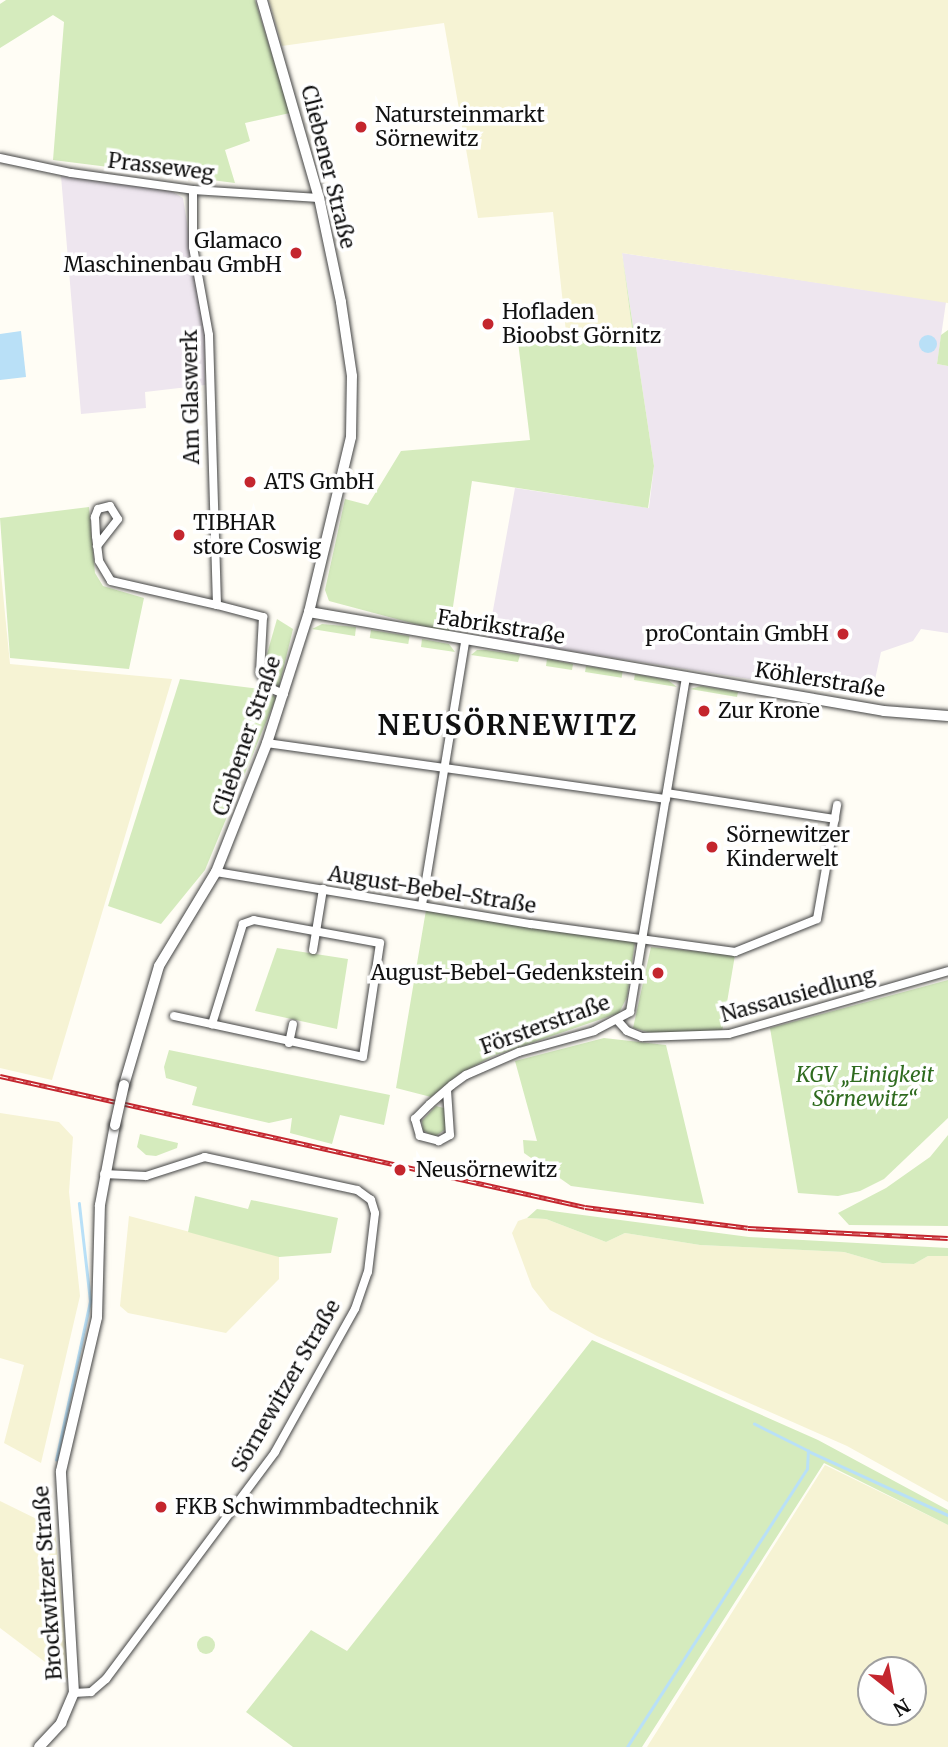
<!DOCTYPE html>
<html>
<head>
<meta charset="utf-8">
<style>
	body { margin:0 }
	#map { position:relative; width:948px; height:1747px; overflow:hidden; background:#fffdf5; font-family:Merriweather,serif }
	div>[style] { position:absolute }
	.industrial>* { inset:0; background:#eee6ef }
	.farmland>* { inset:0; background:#f6f3d4 }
	.green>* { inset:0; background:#d5ebbd; transform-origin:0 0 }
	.round { border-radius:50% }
	.water>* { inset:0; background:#b9e0f7 }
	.stream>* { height:2.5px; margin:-1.25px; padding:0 1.25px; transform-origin:1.25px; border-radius:1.25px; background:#b9e0f7 }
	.roads { filter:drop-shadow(0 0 2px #444) drop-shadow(0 0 2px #444) }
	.minor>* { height:8px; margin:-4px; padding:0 4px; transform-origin:4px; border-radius:4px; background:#fff }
	.tertiary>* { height:10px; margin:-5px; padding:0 5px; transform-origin:5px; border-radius:5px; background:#fff }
	.rail>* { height:5px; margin-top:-2.5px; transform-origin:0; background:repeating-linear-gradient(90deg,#fff 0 8px,#c4262e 0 16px); box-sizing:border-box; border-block:2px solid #c4262e }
	.bridges { filter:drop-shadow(0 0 2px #444) drop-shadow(0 0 2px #444) }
	.tertiary-bridge>* { height:10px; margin:-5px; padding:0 5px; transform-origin:5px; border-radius:5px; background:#fff }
	.dots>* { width:19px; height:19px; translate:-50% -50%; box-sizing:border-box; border:4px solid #fff; border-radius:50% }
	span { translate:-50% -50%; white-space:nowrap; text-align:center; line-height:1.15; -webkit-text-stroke:7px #fff; paint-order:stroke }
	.poi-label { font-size:21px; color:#111 }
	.left { translate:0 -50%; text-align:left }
	.right { translate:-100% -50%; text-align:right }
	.street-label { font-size:21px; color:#111 }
	.park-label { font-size:21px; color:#2f6b1f; font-style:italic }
	.district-label { font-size:28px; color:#111; font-weight:700; letter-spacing:2px }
	.north { position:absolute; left:857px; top:1656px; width:70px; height:70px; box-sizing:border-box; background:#fff; border:2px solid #a0a0a0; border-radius:50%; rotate:149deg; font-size:19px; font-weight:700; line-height:28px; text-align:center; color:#111 }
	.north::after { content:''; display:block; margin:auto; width:24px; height:32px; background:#c4262e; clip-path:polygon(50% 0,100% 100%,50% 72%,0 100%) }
</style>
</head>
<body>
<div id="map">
	<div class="industrial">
		<i style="clip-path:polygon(61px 176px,171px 191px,183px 198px,205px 335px,205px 385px,145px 392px,146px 408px,81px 414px)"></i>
		<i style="clip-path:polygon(622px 253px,946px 302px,937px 364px,948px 366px,948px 633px,921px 629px,913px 641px,881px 652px,871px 698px,488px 638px,515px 488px,649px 508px,654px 466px)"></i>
	</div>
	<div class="farmland">
		<i style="clip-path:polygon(269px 0,948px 0,948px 303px,622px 253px,632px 329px,566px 332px,553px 212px,478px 218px,444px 23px,282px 46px)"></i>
		<i style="clip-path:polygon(0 563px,10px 664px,172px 679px,52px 1080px,0 1068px)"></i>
		<i style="clip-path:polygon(0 1113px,59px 1122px,73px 1137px,69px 1192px,80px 1296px,41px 1463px,4px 1443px,24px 1365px,0 1358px)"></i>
		<i style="clip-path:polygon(129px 1216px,270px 1253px,279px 1257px,279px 1279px,226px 1333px,128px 1313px,120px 1306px)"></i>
		<i style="clip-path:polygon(527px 1218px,546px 1219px,606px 1242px,625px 1233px,700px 1245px,844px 1252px,882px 1263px,914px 1264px,928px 1256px,948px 1256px,948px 1502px,847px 1446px,597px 1336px,550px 1310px,532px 1287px,512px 1233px,518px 1221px)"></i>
		<i style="clip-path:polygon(evenodd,825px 1465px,948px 1525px,948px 1747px,647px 1747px,825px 1465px,871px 1670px,913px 1670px,913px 1712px,871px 1712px,871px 1670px)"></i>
		<i style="clip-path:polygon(0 1501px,55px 1528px,69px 1680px,0 1628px)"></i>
	</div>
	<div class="green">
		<i style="clip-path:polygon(6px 0,255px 0,290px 113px,245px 123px,250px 141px,225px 150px,235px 183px,53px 160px,64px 22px,53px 15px,0 48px,0 4px)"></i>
		<i style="clip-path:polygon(622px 253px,654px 466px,648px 508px,472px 481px,449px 633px,329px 601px,325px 590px,345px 499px,368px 505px,401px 451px,530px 440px,518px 342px,566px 332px,632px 329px)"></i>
		<i style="clip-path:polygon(948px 330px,948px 366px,937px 364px,941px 335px)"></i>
		<i style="clip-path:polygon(89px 507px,95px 573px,103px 586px,144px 598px,129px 669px,10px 658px,0 518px)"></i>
		<i style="clip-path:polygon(277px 619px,293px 629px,279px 687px,265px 677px,263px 668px)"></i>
		<i style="clip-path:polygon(322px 624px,356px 627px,355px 636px,312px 629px)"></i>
		<i style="left:371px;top:630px;width:39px;height:8px;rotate:9deg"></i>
		<i style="clip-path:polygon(422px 639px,449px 644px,455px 652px,421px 647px)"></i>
		<i style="clip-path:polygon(477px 650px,486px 650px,520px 655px,518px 662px,471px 655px)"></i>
		<i style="clip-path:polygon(547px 659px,573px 664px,572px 670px,546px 666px)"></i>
		<i style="left:586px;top:666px;width:37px;height:6px;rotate:9deg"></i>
		<i style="clip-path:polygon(635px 674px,668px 680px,677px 687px,634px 680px)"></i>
		<i style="clip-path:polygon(180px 679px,268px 690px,276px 698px,205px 870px,161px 924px,108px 906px)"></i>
		<i style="clip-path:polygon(701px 686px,738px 692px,737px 697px,690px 689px)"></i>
		<i style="clip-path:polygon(426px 910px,635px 942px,627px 997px,619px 1013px,493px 1056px,459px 1074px,431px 1097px,396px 1088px)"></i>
		<i style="clip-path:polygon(651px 947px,735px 955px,722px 1032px,659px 1035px,633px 1028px)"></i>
		<i style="clip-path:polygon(277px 948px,348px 959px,337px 1029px,255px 1011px)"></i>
		<i style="clip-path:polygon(948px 980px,948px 1118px,884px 1179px,860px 1191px,838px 1196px,798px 1193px,770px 1028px)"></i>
		<i style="clip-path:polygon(604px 1038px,666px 1045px,704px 1204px,571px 1186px,524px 1153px,523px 1140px,537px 1141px,515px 1061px)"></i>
		<i style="clip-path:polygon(169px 1050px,390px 1095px,384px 1125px,340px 1115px,332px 1144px,290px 1133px,292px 1118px,269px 1123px,192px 1105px,197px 1087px,166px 1078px,164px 1067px)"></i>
		<i style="clip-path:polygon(436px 1106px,444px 1108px,446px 1129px,434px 1137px,423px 1130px,422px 1121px)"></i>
		<i style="clip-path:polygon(140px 1134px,178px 1143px,177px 1148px,156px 1156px,146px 1155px,137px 1147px)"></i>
		<i style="clip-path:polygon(948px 1135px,948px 1226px,849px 1225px,838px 1213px,886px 1188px,930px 1157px)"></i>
		<i style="clip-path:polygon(195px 1196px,248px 1209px,251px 1200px,338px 1218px,331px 1253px,279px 1257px,188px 1232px)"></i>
		<i style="clip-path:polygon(537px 1209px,749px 1237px,948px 1248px,948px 1256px,928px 1256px,914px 1264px,882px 1263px,844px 1252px,700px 1245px,625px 1233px,606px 1242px,546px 1219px,527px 1218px)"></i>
		<i style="clip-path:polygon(592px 1340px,818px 1440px,948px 1510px,948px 1525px,824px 1463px,642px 1747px,293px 1747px,246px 1712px,311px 1630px,347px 1651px)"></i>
		<i class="round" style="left:197px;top:1636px;width:18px;height:18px"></i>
	</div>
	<div class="water">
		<i style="clip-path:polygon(21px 331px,26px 377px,0 380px,0 334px)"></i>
		<i class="round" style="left:919px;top:335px;width:18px;height:18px"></i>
	</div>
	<div class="stream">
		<i style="left:808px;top:1451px;width:154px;rotate:24.6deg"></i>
		<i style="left:56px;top:1460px;width:163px;rotate:-77.9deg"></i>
		<i style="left:90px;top:1301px;width:98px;rotate:-96.5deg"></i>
		<i style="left:627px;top:1747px;width:331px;rotate:-57.1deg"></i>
		<i style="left:807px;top:1469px;width:18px;rotate:-87deg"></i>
		<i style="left:808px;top:1451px;width:60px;rotate:-153.4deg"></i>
	</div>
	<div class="roads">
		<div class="minor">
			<i style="left:0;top:158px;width:73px;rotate:11.9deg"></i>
			<i style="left:71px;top:173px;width:123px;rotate:7.9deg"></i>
			<i style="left:193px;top:190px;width:126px;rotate:3.6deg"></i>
			<i style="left:97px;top:546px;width:34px;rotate:-52deg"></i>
			<i style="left:118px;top:519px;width:15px;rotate:-122deg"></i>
			<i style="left:110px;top:506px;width:12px;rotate:166deg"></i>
			<i style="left:98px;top:509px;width:9px;rotate:111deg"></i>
			<i style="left:95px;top:517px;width:19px;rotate:87deg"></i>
			<i style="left:96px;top:536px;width:25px;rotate:83deg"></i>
			<i style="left:99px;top:561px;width:23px;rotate:59deg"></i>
			<i style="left:111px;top:581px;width:109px;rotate:12.8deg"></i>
			<i style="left:217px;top:605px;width:270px;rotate:-91.7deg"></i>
			<i style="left:209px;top:335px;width:89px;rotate:-100.3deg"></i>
			<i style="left:193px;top:247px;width:57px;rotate:-90deg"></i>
			<i style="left:217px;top:605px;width:48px;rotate:14.6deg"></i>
			<i style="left:263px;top:617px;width:56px;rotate:93.1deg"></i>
			<i style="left:260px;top:673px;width:20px;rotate:53deg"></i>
			<i style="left:272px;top:689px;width:13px;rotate:23deg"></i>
			<i style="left:267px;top:743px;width:403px;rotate:8deg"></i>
			<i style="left:667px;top:793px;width:170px;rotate:8.8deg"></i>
			<i style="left:216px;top:872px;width:319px;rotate:9.4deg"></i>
			<i style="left:531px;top:924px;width:206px;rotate:7.8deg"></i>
			<i style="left:735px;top:952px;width:88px;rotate:-21.9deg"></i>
			<i style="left:817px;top:919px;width:116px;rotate:-80deg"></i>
			<i style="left:422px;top:905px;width:266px;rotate:-80.7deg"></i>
			<i style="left:313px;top:950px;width:62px;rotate:-80.7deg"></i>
			<i style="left:174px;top:1016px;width:193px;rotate:12.2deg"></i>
			<i style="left:363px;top:1057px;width:115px;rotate:-81.5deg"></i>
			<i style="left:380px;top:943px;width:128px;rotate:-169.7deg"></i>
			<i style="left:254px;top:920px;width:12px;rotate:160deg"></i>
			<i style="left:243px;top:924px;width:105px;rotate:107.2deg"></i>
			<i style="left:618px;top:1021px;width:13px;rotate:48deg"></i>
			<i style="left:627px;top:1031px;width:16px;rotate:22deg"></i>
			<i style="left:642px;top:1037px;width:87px;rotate:-2deg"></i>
			<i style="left:729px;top:1034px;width:228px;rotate:-16deg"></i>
			<i style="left:289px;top:1043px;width:19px;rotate:-78deg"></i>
			<i style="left:447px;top:1090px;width:45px;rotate:86.2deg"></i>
			<i style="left:450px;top:1135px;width:13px;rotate:151deg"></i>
			<i style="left:439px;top:1141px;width:20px;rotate:-165deg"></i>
			<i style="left:420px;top:1136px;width:18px;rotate:-106deg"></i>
			<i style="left:415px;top:1119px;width:21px;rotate:-45deg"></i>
			<i style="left:430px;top:1104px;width:29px;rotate:-41deg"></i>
			<i style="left:452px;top:1085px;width:17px;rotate:-36deg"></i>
			<i style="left:466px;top:1075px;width:58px;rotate:-23.5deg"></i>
			<i style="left:519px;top:1052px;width:78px;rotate:-15.6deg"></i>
			<i style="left:594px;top:1031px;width:41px;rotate:-27.8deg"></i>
			<i style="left:630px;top:1012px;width:339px;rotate:-80.5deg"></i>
			<i style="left:74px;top:1693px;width:17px;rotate:-3deg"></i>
			<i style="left:91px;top:1692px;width:20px;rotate:-41deg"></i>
			<i style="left:106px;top:1679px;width:283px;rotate:-53.3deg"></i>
			<i style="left:275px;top:1452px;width:164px;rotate:-60.8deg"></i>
			<i style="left:355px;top:1309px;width:39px;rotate:-71deg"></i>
			<i style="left:368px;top:1272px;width:59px;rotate:-83.2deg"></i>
			<i style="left:375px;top:1213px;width:14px;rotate:-107deg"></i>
			<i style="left:371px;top:1200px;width:17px;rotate:-144deg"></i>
			<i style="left:357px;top:1190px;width:156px;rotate:-167.8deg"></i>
			<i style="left:205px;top:1157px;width:62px;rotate:162.1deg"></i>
			<i style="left:146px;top:1176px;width:42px;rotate:-177.3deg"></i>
		</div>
		<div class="tertiary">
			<i style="left:309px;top:612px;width:583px;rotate:9.77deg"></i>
			<i style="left:884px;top:711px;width:64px;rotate:4.5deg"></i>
			<i style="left:124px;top:1085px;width:124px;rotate:-73.6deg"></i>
			<i style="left:159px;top:966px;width:110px;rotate:-58.8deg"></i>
			<i style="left:216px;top:872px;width:139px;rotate:-68.4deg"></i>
			<i style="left:267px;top:743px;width:138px;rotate:-72.2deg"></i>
			<i style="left:309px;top:612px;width:180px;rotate:-76.5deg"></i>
			<i style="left:351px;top:437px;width:61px;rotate:-89.1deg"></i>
			<i style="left:352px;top:376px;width:75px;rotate:-98.5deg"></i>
			<i style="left:341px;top:302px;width:106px;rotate:-101.9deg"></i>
			<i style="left:319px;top:198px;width:206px;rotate:-106.1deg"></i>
			<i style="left:39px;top:1747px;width:33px;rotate:-47deg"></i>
			<i style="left:61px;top:1723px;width:33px;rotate:-67deg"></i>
			<i style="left:74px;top:1693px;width:222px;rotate:-93.4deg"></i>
			<i style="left:61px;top:1471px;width:158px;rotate:-76.8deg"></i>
			<i style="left:97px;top:1317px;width:112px;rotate:-88.5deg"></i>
			<i style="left:100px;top:1205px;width:81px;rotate:-79.4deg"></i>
		</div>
	</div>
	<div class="rail">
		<i style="left:0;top:1076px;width:599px;rotate:12.62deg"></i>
		<i style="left:585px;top:1207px;width:164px;rotate:7.3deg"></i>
		<i style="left:748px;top:1228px;width:200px;rotate:2.9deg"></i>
	</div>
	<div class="bridges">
		<div class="tertiary-bridge">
			<i style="left:115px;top:1125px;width:41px;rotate:-77.3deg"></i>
		</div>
	</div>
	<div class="dots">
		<i style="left:361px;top:127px;background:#c4262e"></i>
		<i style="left:296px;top:253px;background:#c4262e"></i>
		<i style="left:488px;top:324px;background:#c4262e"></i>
		<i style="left:250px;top:482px;background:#c4262e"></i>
		<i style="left:179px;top:535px;background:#c4262e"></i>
		<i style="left:843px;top:634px;background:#c4262e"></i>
		<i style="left:704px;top:711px;background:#c4262e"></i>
		<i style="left:712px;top:847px;background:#c4262e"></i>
		<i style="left:658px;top:973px;background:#c4262e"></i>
		<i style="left:400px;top:1170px;background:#c4262e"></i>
		<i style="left:161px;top:1507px;background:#c4262e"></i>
	</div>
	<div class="poi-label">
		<span class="left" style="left:375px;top:127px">Natursteinmarkt<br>Sörnewitz</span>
		<span class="right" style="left:282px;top:253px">Glamaco<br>Maschinenbau GmbH</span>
		<span class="left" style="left:502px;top:324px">Hofladen<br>Bioobst Görnitz</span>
		<span class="left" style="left:264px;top:482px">ATS GmbH</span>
		<span class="left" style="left:193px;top:535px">TIBHAR<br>store Coswig</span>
		<span class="right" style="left:829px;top:634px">proContain GmbH</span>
		<span class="left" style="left:718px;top:711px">Zur Krone</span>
		<span class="left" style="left:726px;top:847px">Sörnewitzer<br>Kinderwelt</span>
		<span class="right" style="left:644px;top:973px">August-Bebel-Gedenkstein</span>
		<span class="left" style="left:416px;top:1170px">Neusörnewitz</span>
		<span class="left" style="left:175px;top:1507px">FKB Schwimmbadtechnik</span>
	</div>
	<div class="street-label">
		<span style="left:161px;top:167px;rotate:7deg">Prasseweg</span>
		<span style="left:328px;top:167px;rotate:76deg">Cliebener Straße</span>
		<span style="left:191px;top:397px;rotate:-91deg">Am Glaswerk</span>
		<span style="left:501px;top:627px;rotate:9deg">Fabrikstraße</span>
		<span style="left:820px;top:680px;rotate:9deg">Köhlerstraße</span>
		<span style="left:247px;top:736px;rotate:-71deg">Cliebener Straße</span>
		<span style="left:432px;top:890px;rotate:9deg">August-Bebel-Straße</span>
		<span style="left:798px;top:995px;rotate:-15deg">Nassausiedlung</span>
		<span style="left:545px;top:1025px;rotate:-20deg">Försterstraße</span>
		<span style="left:286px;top:1386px;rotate:-60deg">Sörnewitzer Straße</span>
		<span style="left:48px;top:1583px;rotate:-94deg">Brockwitzer Straße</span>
	</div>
	<div class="park-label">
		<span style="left:865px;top:1087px">KGV „Einigkeit<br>Sörnewitz“</span>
	</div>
	<div class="district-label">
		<span style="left:508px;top:725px">NEUSÖRNEWITZ</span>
	</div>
	<div class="north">N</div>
</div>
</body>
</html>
